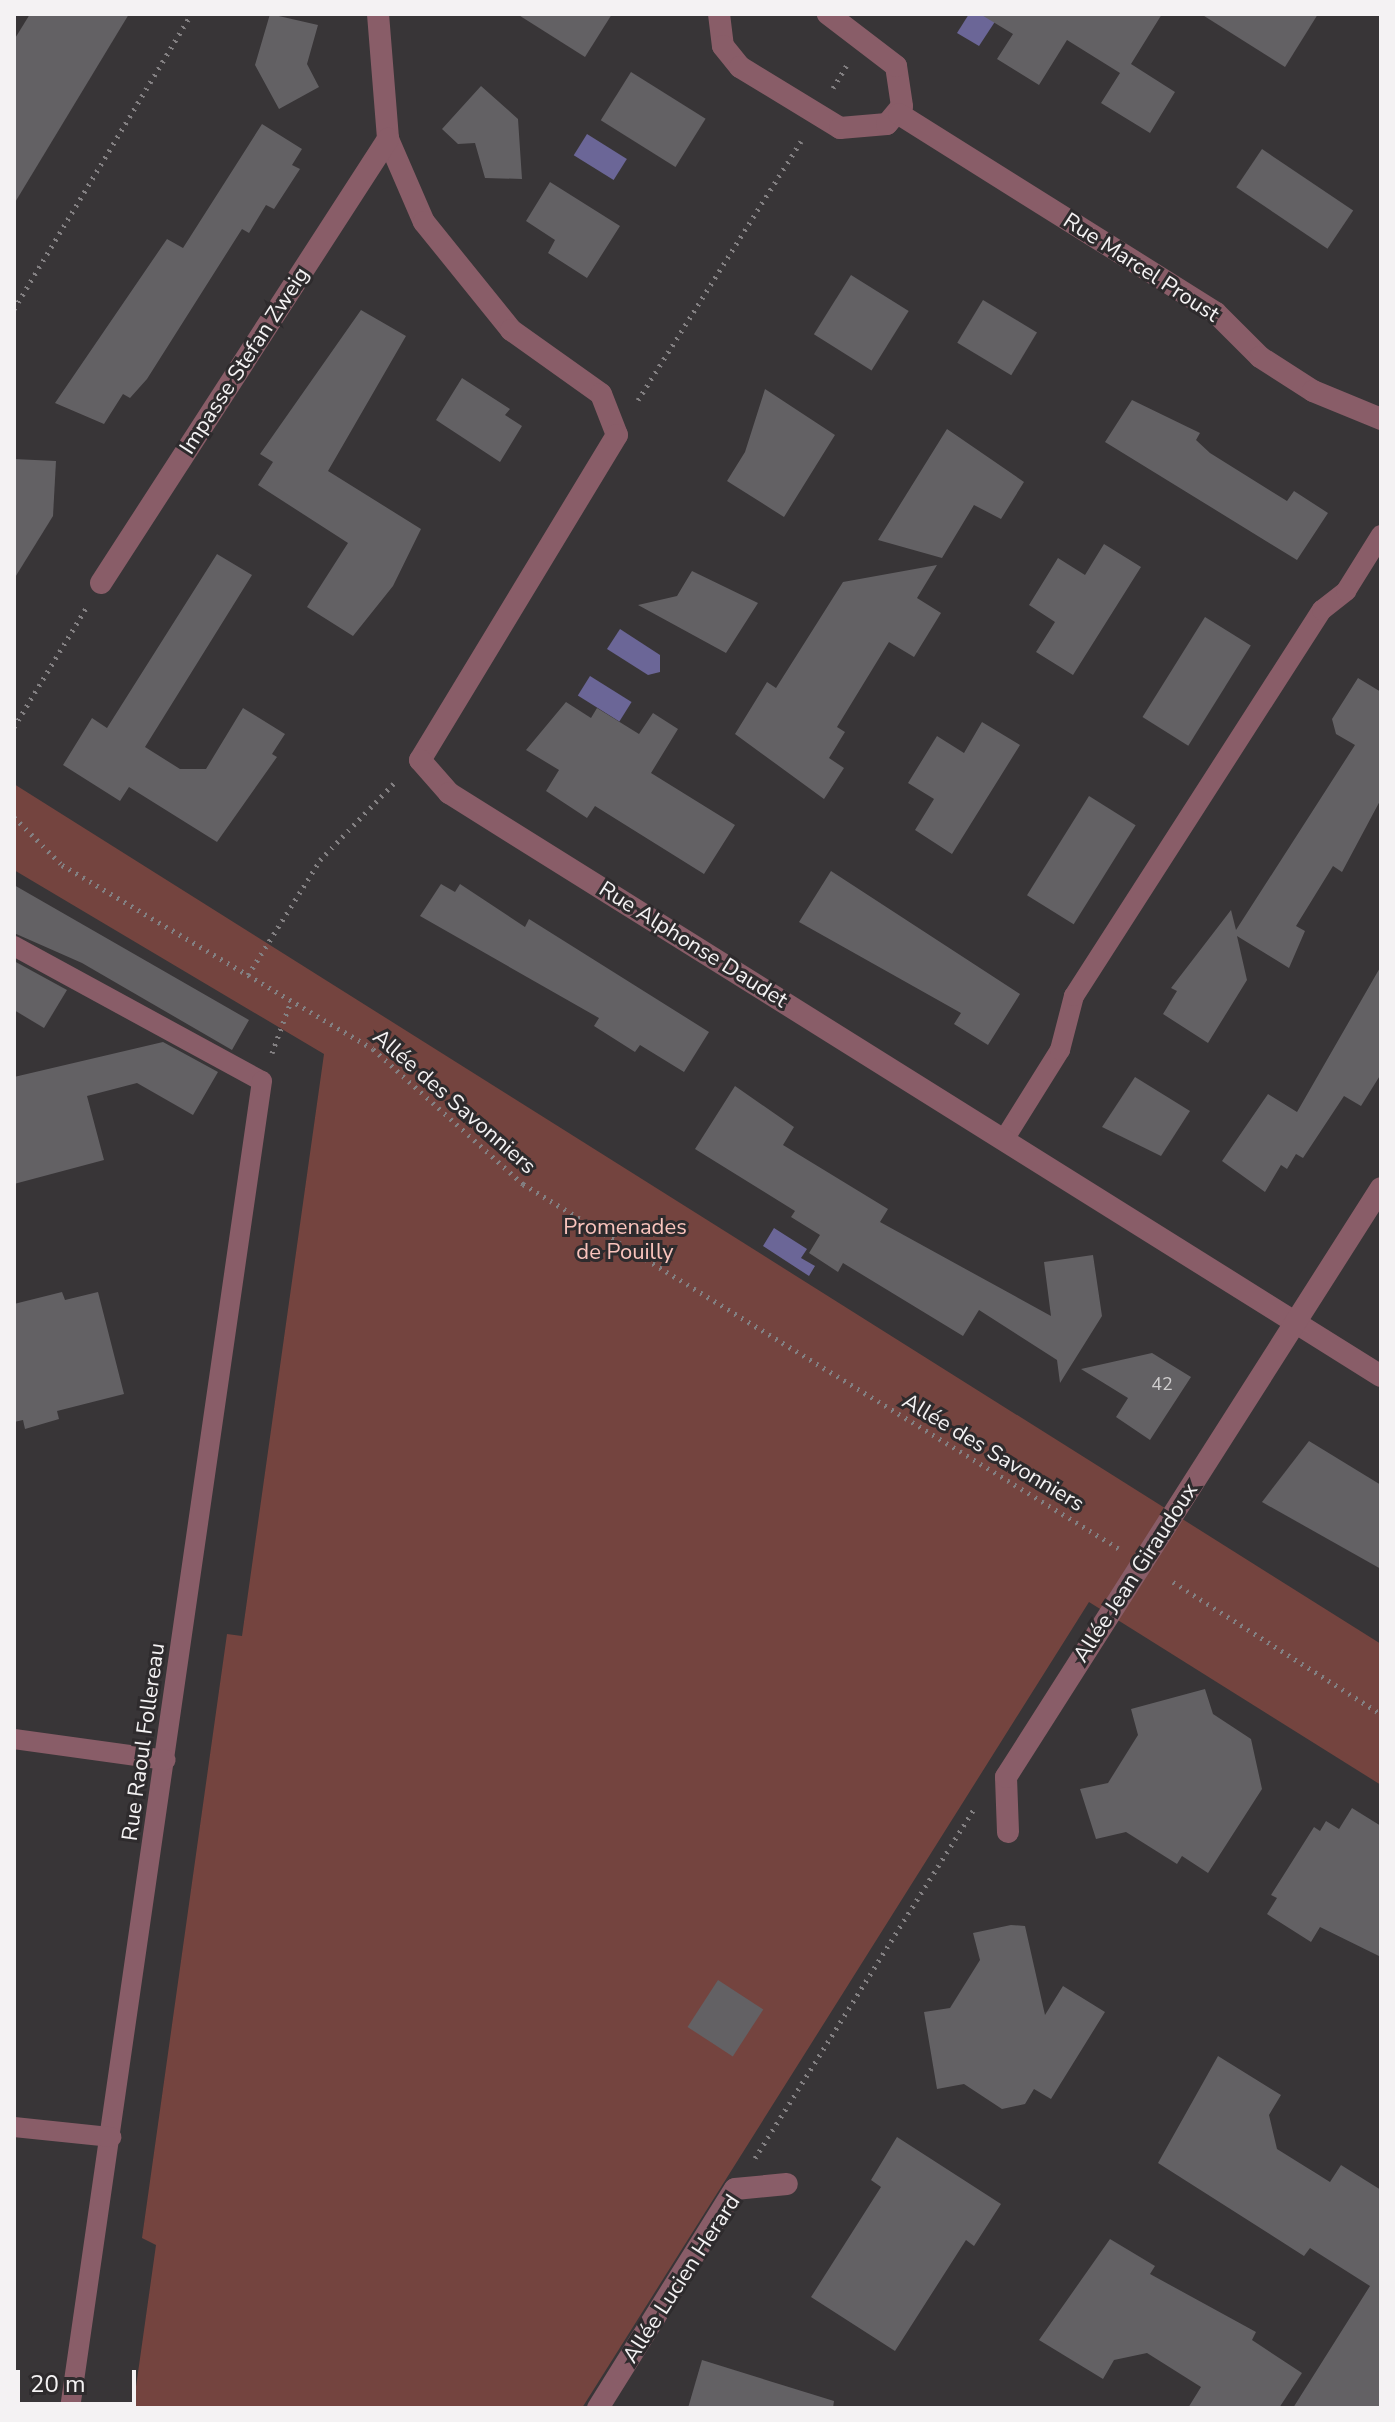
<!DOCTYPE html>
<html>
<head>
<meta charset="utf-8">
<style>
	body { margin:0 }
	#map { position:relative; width:1395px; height:2422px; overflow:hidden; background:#383537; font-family:"Nunito Sans",sans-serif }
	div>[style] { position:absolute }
	.green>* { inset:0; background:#74443f }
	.water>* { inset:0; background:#6b6697; transform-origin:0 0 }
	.building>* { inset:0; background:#636164; transform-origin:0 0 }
	.path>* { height:5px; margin-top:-2.5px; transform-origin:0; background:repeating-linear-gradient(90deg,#838082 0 2px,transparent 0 8px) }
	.service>* { height:20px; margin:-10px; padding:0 10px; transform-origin:10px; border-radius:10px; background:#895d68 }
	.minor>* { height:22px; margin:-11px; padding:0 11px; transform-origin:11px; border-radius:11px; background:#895d68 }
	span { translate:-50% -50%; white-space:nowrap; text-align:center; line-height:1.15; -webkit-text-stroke:6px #2e2b2d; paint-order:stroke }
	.number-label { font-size:18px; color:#d0cecf }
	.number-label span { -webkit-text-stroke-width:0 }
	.street-label { font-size:22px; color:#f4f2f3 }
	.park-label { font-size:22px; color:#fac4bd }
	.frame { position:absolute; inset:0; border:16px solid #f4f2f3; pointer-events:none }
	.scale { position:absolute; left:16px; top:2370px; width:120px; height:36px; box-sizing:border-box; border:4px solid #f4f2f3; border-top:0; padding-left:10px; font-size:24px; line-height:28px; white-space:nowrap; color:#f4f2f3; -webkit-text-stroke:6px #2e2b2d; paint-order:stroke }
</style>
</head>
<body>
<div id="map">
	<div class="green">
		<i style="clip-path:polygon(14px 784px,1381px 1644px,1381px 1785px,1089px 1602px,582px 2408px,133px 2408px,156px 2245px,142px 2238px,227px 1634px,242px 1636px,324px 1054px,14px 870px)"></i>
	</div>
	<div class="water">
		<i style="clip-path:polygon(969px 14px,1000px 14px,979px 46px,957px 33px)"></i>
		<i style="left:587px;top:134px;width:47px;height:25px;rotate:32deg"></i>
		<i style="clip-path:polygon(620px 629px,660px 655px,660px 672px,648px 675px,607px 649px)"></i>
		<i style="left:590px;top:676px;width:49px;height:23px;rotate:32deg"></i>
		<i style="clip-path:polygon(774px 1228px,807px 1249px,801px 1258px,815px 1266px,809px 1276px,763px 1246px)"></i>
	</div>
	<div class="building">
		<i style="clip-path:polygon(30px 14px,129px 14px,14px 204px,14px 40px)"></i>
		<i style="clip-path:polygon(270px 14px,318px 25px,307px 64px,319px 87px,279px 109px,255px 65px)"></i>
		<i style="clip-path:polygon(517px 14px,612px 14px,585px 57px)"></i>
		<i style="clip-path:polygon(980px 14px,1162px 14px,1131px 64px,1175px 92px,1150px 133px,1101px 103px,1120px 73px,1067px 40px,1039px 85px,997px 59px,1013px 34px)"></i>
		<i style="clip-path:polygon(1201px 14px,1318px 14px,1285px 67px)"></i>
		<i style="left:631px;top:72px;width:88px;height:57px;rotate:32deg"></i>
		<i style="clip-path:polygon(481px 86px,518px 119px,522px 179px,485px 178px,475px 143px,458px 144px,442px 129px)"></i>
		<i style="clip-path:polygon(262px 124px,302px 149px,292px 165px,300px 169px,274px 209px,266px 205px,249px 233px,242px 229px,147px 379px,130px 398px,123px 394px,104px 424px,55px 403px,167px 239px,183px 248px)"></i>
		<i style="left:1262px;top:149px;width:110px;height:46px;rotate:34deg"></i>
		<i style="clip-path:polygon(550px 182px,620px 226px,587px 278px,548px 253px,555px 240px,526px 221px)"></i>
		<i style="left:851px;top:275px;width:68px;height:70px;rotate:32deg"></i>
		<i style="left:983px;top:300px;width:63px;height:50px;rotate:31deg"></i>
		<i style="clip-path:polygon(361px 310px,406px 336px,328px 471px,421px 529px,393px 586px,353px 636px,307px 607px,348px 543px,258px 485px,273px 462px,260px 454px)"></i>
		<i style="clip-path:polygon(462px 378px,510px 409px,505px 415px,522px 426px,500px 462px,436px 420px)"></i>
		<i style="clip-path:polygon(765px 389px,835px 435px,784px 517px,727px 481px,745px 452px)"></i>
		<i style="clip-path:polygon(1132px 400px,1200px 433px,1196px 440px,1210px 453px,1287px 501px,1294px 491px,1328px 513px,1297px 560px,1105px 442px)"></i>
		<i style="clip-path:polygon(947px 429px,1024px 482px,1001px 519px,974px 505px,942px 558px,878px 540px)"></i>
		<i style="clip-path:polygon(14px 459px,56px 461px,53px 516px,14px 579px)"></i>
		<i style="clip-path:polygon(1104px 544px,1141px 567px,1073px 675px,1036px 652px,1055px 622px,1029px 605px,1058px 558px,1085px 575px)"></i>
		<i style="clip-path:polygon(217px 554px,252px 575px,145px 747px,180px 769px,206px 769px,243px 708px,285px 734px,272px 754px,277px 757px,217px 842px,129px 787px,120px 801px,63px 765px,92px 718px,107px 728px)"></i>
		<i style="clip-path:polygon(937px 565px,917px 598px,941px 613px,914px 657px,889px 642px,837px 727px,845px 732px,829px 758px,844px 768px,824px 799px,735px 734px,767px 682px,776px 688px,843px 582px)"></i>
		<i style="clip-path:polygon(692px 571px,758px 603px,726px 653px,638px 605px,677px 596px)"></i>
		<i style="left:1205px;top:617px;width:54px;height:118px;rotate:32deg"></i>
		<i style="clip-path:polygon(1358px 678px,1381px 692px,1381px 799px,1342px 872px,1333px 866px,1296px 926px,1305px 931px,1289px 968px,1237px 936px,1247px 980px,1208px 1043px,1163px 1014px,1177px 991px,1171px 988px,1231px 910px,1236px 930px,1355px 745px,1336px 734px,1332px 719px)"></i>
		<i style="clip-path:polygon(566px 702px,591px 718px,597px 708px,639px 734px,653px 713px,678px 729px,651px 773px,735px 825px,704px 874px,595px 806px,587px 818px,546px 791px,559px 770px,526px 750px)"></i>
		<i style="clip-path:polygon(982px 722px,1020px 745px,952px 854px,915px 830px,934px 799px,908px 783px,937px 736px,964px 753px)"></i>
		<i style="left:1089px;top:796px;width:55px;height:117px;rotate:32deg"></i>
		<i style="clip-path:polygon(831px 871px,1020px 994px,988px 1045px,954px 1024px,961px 1013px,799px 922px)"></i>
		<i style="clip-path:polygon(441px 884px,455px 892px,460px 884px,525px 927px,529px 919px,709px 1032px,684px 1072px,640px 1045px,635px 1052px,594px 1026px,599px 1018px,420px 916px)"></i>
		<i style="clip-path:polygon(14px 885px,249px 1020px,232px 1050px,82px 963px,14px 933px)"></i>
		<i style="clip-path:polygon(14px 961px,67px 990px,44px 1028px,14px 1010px)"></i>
		<i style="clip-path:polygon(1381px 966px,1381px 1074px,1361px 1106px,1344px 1096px,1303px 1158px,1296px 1154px,1287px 1169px,1281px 1165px,1265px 1192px,1222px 1161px,1268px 1094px,1297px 1112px)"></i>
		<i style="clip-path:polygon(163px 1042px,218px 1072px,193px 1115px,137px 1083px,87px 1096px,104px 1160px,14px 1184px,14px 1077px)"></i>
		<i style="clip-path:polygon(1135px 1077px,1190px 1111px,1161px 1156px,1102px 1127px)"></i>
		<i style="clip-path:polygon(735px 1086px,794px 1127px,783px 1145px,888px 1209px,880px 1222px,1051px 1316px,1044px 1262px,1093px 1255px,1102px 1316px,1060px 1383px,1057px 1360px,979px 1310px,963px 1336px,843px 1263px,838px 1272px,809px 1253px,820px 1235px,791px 1217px,795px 1211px,695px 1149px)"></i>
		<i style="clip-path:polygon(62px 1292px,65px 1300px,98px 1292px,124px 1394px,57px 1411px,59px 1419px,25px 1429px,23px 1420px,14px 1422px,14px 1304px)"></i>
		<i style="clip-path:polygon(1152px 1353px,1191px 1377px,1150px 1440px,1116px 1417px,1128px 1398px,1081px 1369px)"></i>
		<i style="clip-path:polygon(1309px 1441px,1381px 1485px,1381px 1569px,1262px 1502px)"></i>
		<i style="clip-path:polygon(1205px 1689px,1213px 1714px,1251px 1739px,1262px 1789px,1208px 1873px,1182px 1856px,1177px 1864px,1126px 1832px,1096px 1839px,1080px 1789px,1108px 1783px,1138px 1735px,1131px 1709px)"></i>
		<i style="clip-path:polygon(1352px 1808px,1381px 1826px,1381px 1957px,1320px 1927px,1311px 1942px,1267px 1914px,1277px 1898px,1271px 1895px,1314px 1827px,1320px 1831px,1326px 1821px,1339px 1829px)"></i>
		<i style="clip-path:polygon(1011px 1925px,1025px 1926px,1045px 2015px,1063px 1986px,1105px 2012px,1051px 2099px,1034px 2089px,1025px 2104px,1002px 2109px,964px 2084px,937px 2089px,924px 2012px,950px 2008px,980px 1960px,973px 1933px)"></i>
		<i style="left:718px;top:1980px;width:54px;height:56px;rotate:33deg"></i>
		<i style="clip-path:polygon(1218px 2056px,1281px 2095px,1269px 2115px,1277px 2149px,1330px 2182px,1341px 2165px,1381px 2190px,1381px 2408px,1293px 2408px,1370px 2286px,1310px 2248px,1304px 2256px,1158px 2163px)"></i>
		<i style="clip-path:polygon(897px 2137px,1001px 2204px,974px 2246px,966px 2240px,895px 2351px,811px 2297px,881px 2187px,871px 2180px)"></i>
		<i style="clip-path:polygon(1110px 2239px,1155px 2266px,1150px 2274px,1256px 2332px,1252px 2340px,1302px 2373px,1279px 2408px,1188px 2408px,1201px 2387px,1147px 2353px,1114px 2360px,1103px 2379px,1039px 2340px)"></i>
		<i style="clip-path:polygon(702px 2360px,834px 2401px,833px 2408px,688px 2408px)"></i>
	</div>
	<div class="path">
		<i style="left:833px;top:88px;width:26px;rotate:-59deg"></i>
		<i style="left:14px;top:309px;width:344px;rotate:-59deg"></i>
		<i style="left:638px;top:400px;width:306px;rotate:-57.8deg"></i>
		<i style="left:14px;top:727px;width:139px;rotate:-58.8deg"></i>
		<i style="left:14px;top:817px;width:68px;rotate:45deg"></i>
		<i style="left:62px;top:865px;width:361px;rotate:30.6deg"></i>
		<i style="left:373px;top:1049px;width:202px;rotate:42deg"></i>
		<i style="left:523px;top:1184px;width:698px;rotate:31.46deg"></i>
		<i style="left:248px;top:975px;width:136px;rotate:-57.9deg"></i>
		<i style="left:320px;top:860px;width:111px;rotate:-46.1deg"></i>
		<i style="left:272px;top:1053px;width:55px;rotate:-69.9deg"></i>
		<i style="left:1173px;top:1582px;width:246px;rotate:32.4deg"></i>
		<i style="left:755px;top:2158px;width:414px;rotate:-57.9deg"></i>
	</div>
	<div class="service">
		<i style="left:14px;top:946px;width:282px;rotate:28.6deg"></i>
		<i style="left:262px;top:1081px;width:1341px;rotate:98.23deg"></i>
		<i style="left:1005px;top:1138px;width:104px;rotate:-58deg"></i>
		<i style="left:1060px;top:1050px;width:56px;rotate:-75.5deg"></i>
		<i style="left:1074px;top:996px;width:459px;rotate:-57.3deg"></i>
		<i style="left:1322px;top:610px;width:31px;rotate:-38deg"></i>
		<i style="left:1346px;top:591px;width:66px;rotate:-58deg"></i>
		<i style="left:14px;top:1739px;width:153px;rotate:7.9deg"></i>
		<i style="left:14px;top:2127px;width:98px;rotate:5.9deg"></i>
	</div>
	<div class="minor">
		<i style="left:378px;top:14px;width:125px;rotate:85.4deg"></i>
		<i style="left:388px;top:139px;width:90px;rotate:66.6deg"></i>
		<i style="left:424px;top:222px;width:139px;rotate:51.1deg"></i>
		<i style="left:511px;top:330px;width:110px;rotate:35.4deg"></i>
		<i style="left:601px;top:394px;width:44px;rotate:68.7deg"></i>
		<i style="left:617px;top:435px;width:380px;rotate:121.2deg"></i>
		<i style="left:420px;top:760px;width:44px;rotate:48.7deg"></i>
		<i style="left:449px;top:793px;width:1099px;rotate:32.03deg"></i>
		<i style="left:719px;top:14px;width:32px;rotate:83deg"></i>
		<i style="left:723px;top:46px;width:27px;rotate:51deg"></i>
		<i style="left:740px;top:67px;width:117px;rotate:31.4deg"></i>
		<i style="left:840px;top:128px;width:47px;rotate:-4.9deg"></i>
		<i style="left:887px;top:124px;width:23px;rotate:-50deg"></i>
		<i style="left:902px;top:106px;width:40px;rotate:-98.5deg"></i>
		<i style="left:896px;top:66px;width:86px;rotate:-142.6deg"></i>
		<i style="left:899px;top:114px;width:374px;rotate:32.1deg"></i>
		<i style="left:1216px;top:313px;width:62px;rotate:45deg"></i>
		<i style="left:1260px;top:357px;width:63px;rotate:32.7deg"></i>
		<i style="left:1313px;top:391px;width:74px;rotate:22.4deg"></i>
		<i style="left:101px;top:583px;width:529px;rotate:-57.12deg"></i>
		<i style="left:1008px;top:1832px;width:55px;rotate:-92.1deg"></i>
		<i style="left:1006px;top:1777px;width:698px;rotate:-57.52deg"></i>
		<i style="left:598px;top:2408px;width:258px;rotate:-58deg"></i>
		<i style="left:735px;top:2189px;width:52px;rotate:-5.5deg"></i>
	</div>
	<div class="number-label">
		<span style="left:1162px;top:1384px">42</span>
	</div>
	<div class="street-label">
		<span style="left:1141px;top:268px;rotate:33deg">Rue Marcel Proust</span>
		<span style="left:245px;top:361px;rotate:-57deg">Impasse Stefan Zweig</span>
		<span style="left:693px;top:945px;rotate:32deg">Rue Alphonse Daudet</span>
		<span style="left:454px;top:1102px;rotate:41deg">Allée des Savonniers</span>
		<span style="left:993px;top:1453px;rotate:31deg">Allée des Savonniers</span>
		<span style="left:1136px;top:1573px;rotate:-57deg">Allée Jean Giraudoux</span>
		<span style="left:144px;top:1742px;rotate:-82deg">Rue Raoul Follereau</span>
		<span style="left:682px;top:2279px;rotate:-57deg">Allée Lucien Herard</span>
	</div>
	<div class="park-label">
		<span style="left:625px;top:1240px">Promenades<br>de Pouilly</span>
	</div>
	<div class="frame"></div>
	<div class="scale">20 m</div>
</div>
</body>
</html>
